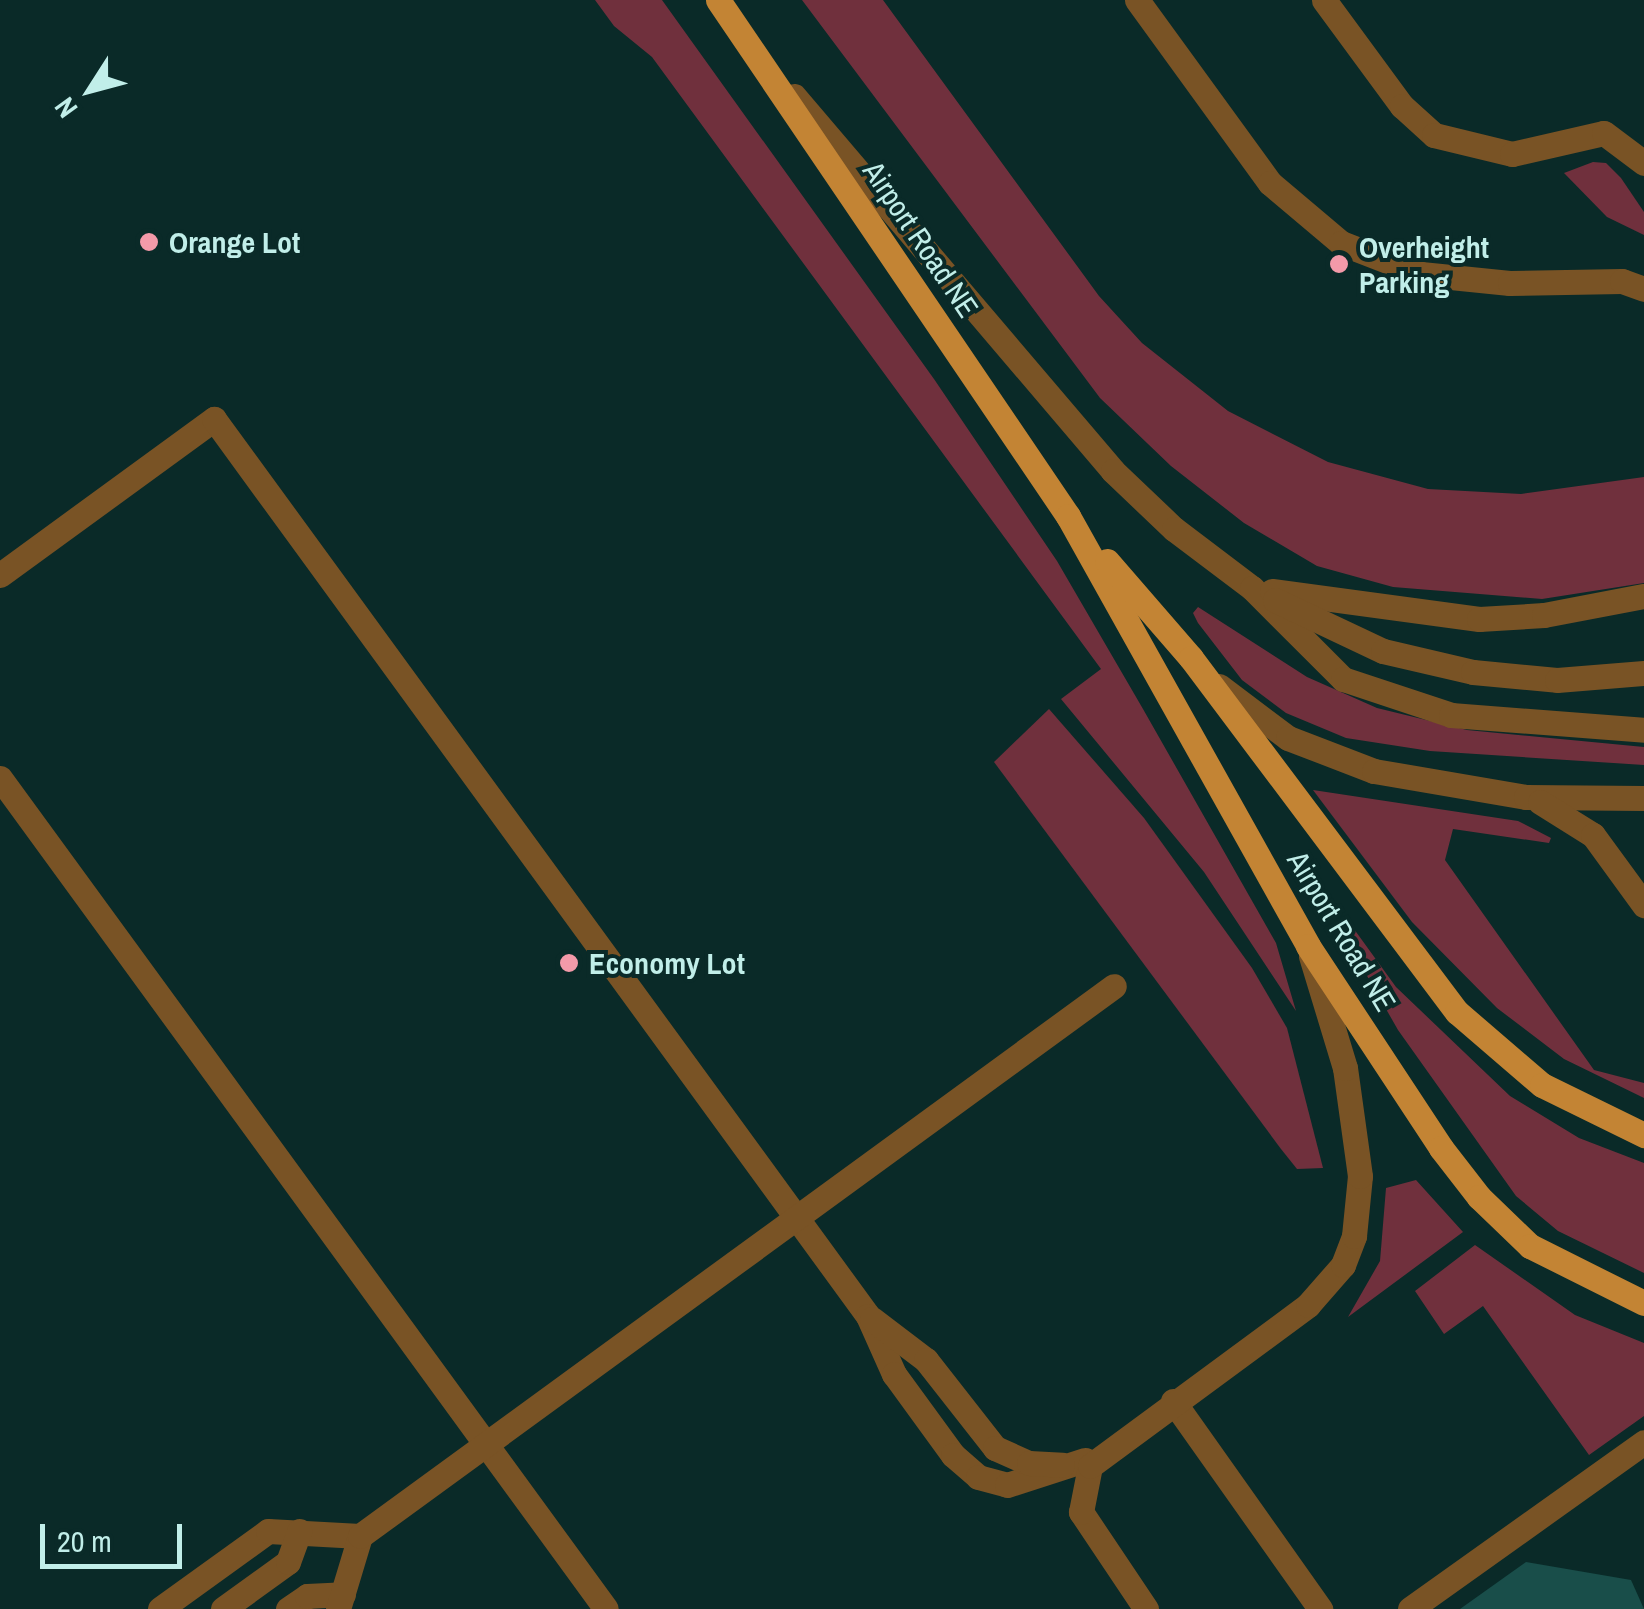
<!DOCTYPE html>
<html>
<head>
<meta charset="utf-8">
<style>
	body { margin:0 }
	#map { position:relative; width:1644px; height:1609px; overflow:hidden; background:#0a2a28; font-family:"Archivo Narrow",sans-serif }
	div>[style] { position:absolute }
	.green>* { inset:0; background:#70303d }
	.building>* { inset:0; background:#194e4a }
	.minor>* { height:25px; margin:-12.5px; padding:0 12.5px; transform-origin:12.5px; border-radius:12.5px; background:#795325 }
	.major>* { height:25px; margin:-12.5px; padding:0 12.5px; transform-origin:12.5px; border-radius:12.5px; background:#c38434 }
	.dots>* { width:28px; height:28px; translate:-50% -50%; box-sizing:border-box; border:5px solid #0a2a28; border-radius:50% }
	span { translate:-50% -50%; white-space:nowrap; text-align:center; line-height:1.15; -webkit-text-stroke:8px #0a2a28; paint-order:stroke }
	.street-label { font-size:30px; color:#c1eee9 }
	.poi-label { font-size:30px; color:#c1eee9; font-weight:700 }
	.left { translate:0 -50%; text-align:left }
	.north { position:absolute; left:40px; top:40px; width:100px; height:100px; -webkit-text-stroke:8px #0a2a28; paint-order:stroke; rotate:234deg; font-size:28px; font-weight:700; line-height:40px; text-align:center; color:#c1eee9 }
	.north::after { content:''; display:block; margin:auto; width:35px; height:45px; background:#c1eee9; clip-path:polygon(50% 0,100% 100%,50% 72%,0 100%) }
	.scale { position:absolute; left:40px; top:1524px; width:142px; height:45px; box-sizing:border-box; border:5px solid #c1eee9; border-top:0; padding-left:12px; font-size:30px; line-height:35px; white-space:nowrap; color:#c1eee9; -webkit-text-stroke:8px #0a2a28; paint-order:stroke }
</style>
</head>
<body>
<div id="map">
	<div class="green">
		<i style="clip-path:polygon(595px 0,662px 0,934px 379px,1057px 561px,1143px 709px,1276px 943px,1296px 1011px,1204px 872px,1061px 699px,1101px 669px,652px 57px,614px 26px)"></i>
		<i style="clip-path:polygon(802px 0,883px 0,1099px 296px,1142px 343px,1228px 411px,1328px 462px,1428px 489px,1521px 494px,1644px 477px,1644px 583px,1542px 599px,1393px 587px,1317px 566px,1244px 523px,1171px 466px,1100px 398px)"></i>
		<i style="clip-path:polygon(1593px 162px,1606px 163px,1621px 178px,1644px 212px,1644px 235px,1607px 217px,1564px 173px)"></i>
		<i style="clip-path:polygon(1198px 607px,1307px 677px,1377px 708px,1467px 730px,1644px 747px,1644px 765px,1430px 751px,1346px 738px,1286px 713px,1242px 680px,1198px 623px,1193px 613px)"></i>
		<i style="clip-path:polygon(1049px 709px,1144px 818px,1252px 968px,1287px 1028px,1323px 1168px,1297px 1169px,1281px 1149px,994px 762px)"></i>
		<i style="clip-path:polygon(1313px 790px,1518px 821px,1551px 838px,1549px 843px,1453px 829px,1445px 860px,1594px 1070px,1644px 1083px,1644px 1098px,1564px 1059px,1497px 1008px,1412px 922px)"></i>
		<i style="clip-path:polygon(1346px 918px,1396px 987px,1510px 1096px,1579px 1138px,1644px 1163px,1644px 1273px,1558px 1231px,1516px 1196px,1398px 1030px,1338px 925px)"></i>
		<i style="clip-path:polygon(1416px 1180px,1463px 1232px,1348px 1317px,1380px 1261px,1386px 1188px)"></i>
		<i style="clip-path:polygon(1475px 1245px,1575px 1315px,1644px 1343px,1644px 1416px,1589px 1455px,1483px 1306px,1444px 1334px,1415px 1291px)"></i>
	</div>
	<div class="building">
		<i style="clip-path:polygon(1526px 1562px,1631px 1580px,1644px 1609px,1460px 1609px)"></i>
	</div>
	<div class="minor">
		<i style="left:1137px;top:0;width:226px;rotate:54deg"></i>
		<i style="left:1270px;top:183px;width:93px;rotate:40.2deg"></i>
		<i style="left:1341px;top:243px;width:86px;rotate:21.2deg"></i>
		<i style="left:1421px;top:274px;width:89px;rotate:5.8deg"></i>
		<i style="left:1510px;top:283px;width:112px;rotate:-1deg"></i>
		<i style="left:1622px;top:281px;width:23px;rotate:20deg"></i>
		<i style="left:1324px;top:0;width:132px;rotate:53.7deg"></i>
		<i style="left:1402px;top:106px;width:43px;rotate:42.2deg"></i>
		<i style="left:1434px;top:135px;width:80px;rotate:13.7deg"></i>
		<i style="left:1512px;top:154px;width:94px;rotate:-12.9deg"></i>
		<i style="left:1604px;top:133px;width:50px;rotate:36.9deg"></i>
		<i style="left:794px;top:96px;width:492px;rotate:49.6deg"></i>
		<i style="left:1113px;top:471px;width:84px;rotate:43.6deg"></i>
		<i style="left:1174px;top:529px;width:98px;rotate:37.1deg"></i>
		<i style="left:1252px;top:588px;width:129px;rotate:45deg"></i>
		<i style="left:1343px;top:679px;width:114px;rotate:18.4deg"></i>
		<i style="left:1451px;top:715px;width:194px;rotate:4.4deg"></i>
		<i style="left:0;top:575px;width:265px;rotate:-36.1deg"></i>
		<i style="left:214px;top:419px;width:1110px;rotate:53.9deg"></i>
		<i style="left:868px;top:1316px;width:64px;rotate:65.9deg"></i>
		<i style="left:894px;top:1374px;width:100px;rotate:53.9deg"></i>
		<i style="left:953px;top:1455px;width:33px;rotate:41deg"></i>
		<i style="left:978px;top:1477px;width:30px;rotate:15deg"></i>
		<i style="left:1007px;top:1485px;width:82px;rotate:-17.8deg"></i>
		<i style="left:1272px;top:591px;width:209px;rotate:7.7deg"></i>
		<i style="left:1479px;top:619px;width:65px;rotate:-3.5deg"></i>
		<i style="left:1544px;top:615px;width:102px;rotate:-10.8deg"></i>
		<i style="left:1275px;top:600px;width:119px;rotate:25.3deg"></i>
		<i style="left:1383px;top:651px;width:92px;rotate:13.1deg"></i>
		<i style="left:1473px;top:672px;width:84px;rotate:5.4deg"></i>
		<i style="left:1557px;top:680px;width:87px;rotate:-4.6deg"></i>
		<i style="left:1219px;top:686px;width:86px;rotate:37deg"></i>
		<i style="left:1288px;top:738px;width:92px;rotate:21deg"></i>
		<i style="left:1374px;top:771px;width:154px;rotate:9.7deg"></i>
		<i style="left:1526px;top:797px;width:118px;rotate:0.5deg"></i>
		<i style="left:0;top:778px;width:1028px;rotate:53.9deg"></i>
		<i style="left:1540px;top:802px;width:62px;rotate:31.9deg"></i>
		<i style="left:1593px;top:835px;width:87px;rotate:53.9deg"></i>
		<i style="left:872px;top:1319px;width:68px;rotate:37.2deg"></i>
		<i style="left:926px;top:1360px;width:112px;rotate:51.9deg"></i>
		<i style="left:995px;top:1448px;width:37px;rotate:24deg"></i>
		<i style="left:1029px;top:1463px;width:33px;rotate:3deg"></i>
		<i style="left:1173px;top:1401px;width:255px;rotate:54.7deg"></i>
		<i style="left:160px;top:1609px;width:133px;rotate:-35.8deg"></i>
		<i style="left:268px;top:1531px;width:92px;rotate:3.1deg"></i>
		<i style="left:223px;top:1609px;width:80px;rotate:-35.9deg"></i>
		<i style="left:288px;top:1562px;width:33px;rotate:-70deg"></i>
		<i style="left:288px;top:1609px;width:23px;rotate:-34deg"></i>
		<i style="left:307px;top:1596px;width:36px;rotate:-3deg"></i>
		<i style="left:338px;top:1609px;width:76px;rotate:-73.2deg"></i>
		<i style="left:360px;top:1536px;width:933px;rotate:-36.11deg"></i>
		<i style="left:1146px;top:1609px;width:117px;rotate:-123.8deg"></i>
		<i style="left:1081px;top:1512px;width:47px;rotate:-78.9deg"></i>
		<i style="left:1090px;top:1466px;width:271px;rotate:-36.4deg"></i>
		<i style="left:1308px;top:1305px;width:53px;rotate:-48.8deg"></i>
		<i style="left:1343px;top:1265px;width:31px;rotate:-69deg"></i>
		<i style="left:1354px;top:1236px;width:60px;rotate:-84.3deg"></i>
		<i style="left:1360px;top:1176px;width:109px;rotate:-97.9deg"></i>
		<i style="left:1345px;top:1068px;width:117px;rotate:-106.9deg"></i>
		<i style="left:1410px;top:1609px;width:287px;rotate:-35.5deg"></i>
	</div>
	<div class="major">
		<i style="left:718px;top:0;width:624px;rotate:55.85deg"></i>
		<i style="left:1068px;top:516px;width:492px;rotate:60.8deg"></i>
		<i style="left:1308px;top:946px;width:242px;rotate:56.6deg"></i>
		<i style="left:1441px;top:1148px;width:62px;rotate:52.2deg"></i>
		<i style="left:1479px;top:1197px;width:71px;rotate:43.9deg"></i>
		<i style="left:1530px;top:1246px;width:127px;rotate:26.6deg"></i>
		<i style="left:1107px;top:561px;width:128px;rotate:49.1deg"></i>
		<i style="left:1191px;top:658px;width:443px;rotate:53.1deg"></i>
		<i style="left:1457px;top:1012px;width:112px;rotate:40.7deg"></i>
		<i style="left:1542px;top:1085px;width:114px;rotate:26.1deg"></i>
	</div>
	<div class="dots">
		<i style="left:149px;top:242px;background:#f39aa9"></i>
		<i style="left:1339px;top:264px;background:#f39aa9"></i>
		<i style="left:569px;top:963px;background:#f39aa9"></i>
	</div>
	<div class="street-label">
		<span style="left:921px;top:239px;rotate:56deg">Airport Road NE</span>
		<span style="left:1342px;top:931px;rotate:59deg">Airport Road NE</span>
	</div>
	<div class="poi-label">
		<span class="left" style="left:169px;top:242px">Orange Lot</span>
		<span class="left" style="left:1359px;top:264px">Overheight<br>Parking</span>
		<span class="left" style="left:589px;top:963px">Economy Lot</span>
	</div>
	<div class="north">N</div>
	<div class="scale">20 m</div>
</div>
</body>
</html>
